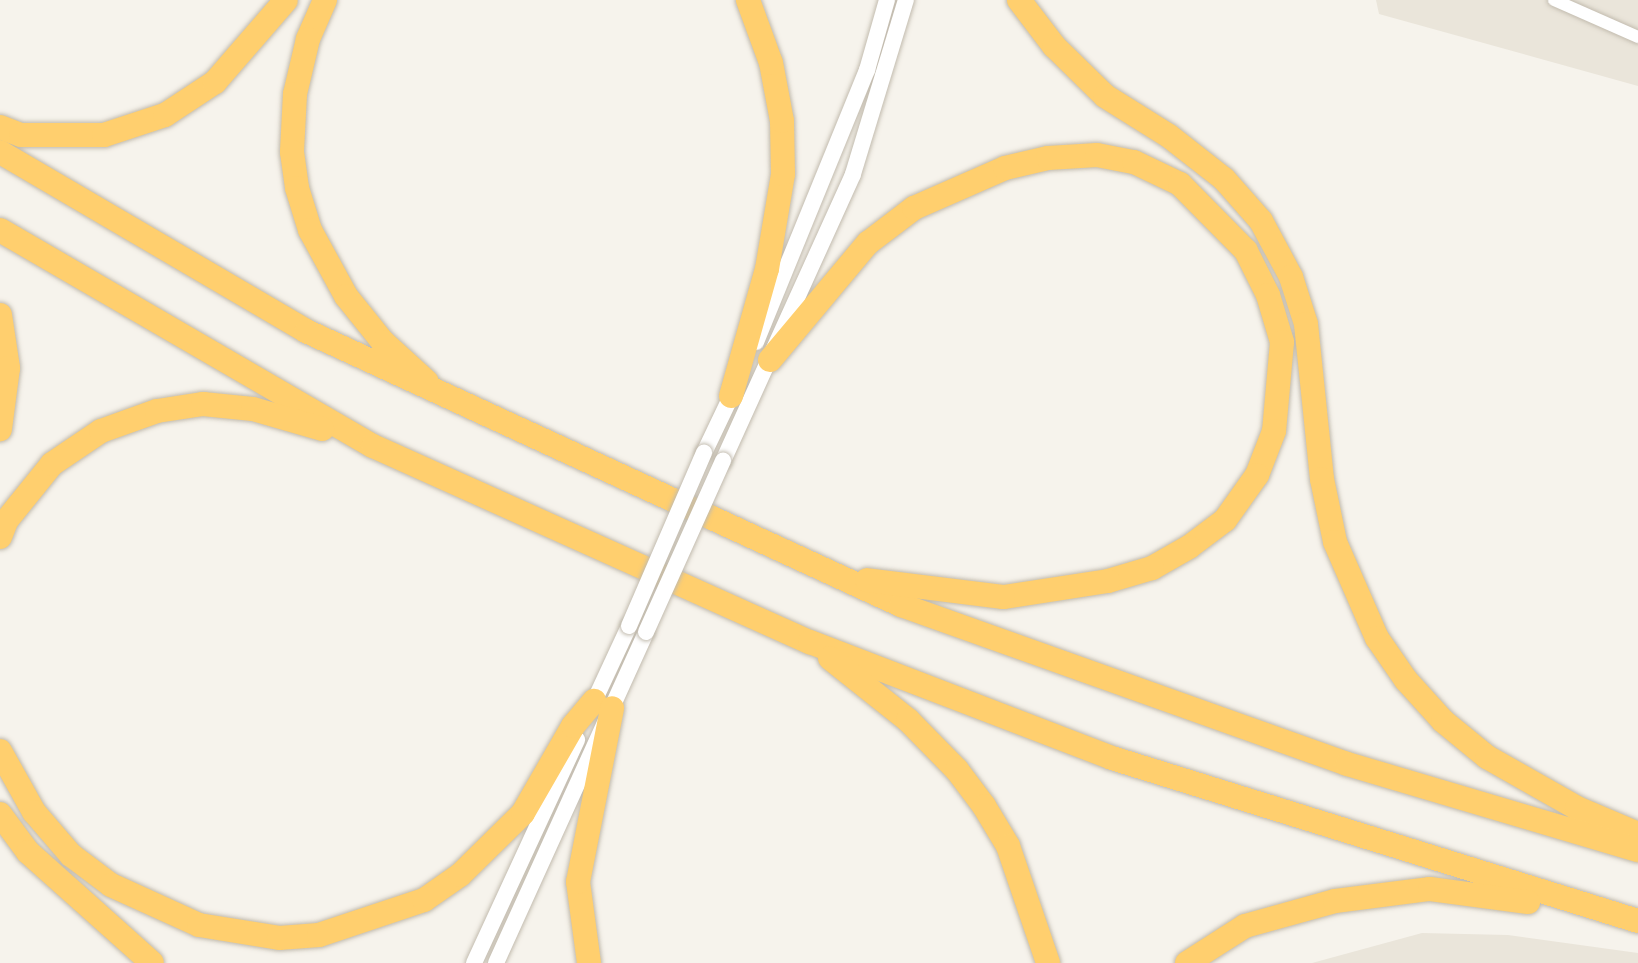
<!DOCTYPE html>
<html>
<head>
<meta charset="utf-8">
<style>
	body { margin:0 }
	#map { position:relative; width:1638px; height:963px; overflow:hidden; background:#f6f3ec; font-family:"DM Sans",sans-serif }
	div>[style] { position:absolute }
	.residential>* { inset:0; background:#eae5da }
	.roads { filter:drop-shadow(0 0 2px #c2bbae) drop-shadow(0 0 2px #c2bbae) }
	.minor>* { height:12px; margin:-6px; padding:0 6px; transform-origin:6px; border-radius:6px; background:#fff }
	.tertiary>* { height:16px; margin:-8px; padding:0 8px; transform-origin:8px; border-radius:8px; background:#fff }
	.motorway>* { height:24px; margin:-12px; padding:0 12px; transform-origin:12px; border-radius:12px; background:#ffcf6e }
	.bridges { filter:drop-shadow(0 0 2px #c2bbae) drop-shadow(0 0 2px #c2bbae) }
	.tertiary-bridge>* { height:16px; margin:-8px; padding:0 8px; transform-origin:8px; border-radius:8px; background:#fff }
	span { translate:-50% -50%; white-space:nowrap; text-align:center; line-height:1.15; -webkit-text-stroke:8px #fff; paint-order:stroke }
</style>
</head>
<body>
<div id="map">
	<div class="residential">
		<i style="clip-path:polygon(1376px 0,1638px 0,1638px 86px,1379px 14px)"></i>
		<i style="clip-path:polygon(1422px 933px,1508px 935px,1638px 953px,1638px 963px,1312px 963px)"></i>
	</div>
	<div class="roads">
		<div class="minor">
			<i style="left:1554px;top:0;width:92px;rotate:23.8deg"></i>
		</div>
		<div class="tertiary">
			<i style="left:756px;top:342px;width:294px;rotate:-67.8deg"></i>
			<i style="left:867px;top:70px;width:73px;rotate:-74.1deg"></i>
			<i style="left:704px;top:453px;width:72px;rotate:-64.5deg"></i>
			<i style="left:723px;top:461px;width:315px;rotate:-65.6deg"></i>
			<i style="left:853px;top:174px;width:182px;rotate:-73.1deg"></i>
			<i style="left:591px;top:708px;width:90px;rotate:-65.1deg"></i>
			<i style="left:474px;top:963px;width:246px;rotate:-65.2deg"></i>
			<i style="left:496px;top:963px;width:363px;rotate:-65.6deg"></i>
		</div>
		<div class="motorway">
			<i style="left:325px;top:0;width:43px;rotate:113.6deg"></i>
			<i style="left:308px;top:39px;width:57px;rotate:103.3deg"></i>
			<i style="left:295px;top:94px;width:58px;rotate:93deg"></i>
			<i style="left:292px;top:152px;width:36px;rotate:82deg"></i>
			<i style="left:297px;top:188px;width:44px;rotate:72.8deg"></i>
			<i style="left:310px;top:230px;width:75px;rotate:61.4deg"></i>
			<i style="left:346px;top:296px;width:59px;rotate:51.2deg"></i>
			<i style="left:383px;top:342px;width:59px;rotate:42.3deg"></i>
			<i style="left:1019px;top:0;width:58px;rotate:52.7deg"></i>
			<i style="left:1054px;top:46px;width:71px;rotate:44.4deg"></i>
			<i style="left:1105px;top:96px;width:75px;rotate:32deg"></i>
			<i style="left:1169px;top:136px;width:70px;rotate:38deg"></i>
			<i style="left:1224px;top:179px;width:56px;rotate:48.6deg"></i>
			<i style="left:1261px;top:221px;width:64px;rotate:61.8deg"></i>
			<i style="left:1291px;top:277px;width:49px;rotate:72.3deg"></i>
			<i style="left:1306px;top:324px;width:156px;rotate:84.1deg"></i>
			<i style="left:1322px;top:479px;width:64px;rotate:78.3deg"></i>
			<i style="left:1335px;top:542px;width:105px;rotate:66.4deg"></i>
			<i style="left:1377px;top:638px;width:51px;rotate:55.4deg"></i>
			<i style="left:1406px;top:680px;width:55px;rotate:47.9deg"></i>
			<i style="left:1443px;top:721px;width:57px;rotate:39.3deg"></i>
			<i style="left:1487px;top:757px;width:103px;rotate:29.5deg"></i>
			<i style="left:1577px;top:808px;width:66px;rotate:23.1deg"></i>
			<i style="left:0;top:127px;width:22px;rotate:21deg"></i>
			<i style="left:21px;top:135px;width:83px"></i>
			<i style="left:104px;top:135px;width:64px;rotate:-18.2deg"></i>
			<i style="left:165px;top:115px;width:60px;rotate:-33.4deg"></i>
			<i style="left:215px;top:82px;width:108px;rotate:-49.1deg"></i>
			<i style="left:0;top:152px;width:355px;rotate:30.3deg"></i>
			<i style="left:306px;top:331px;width:655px;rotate:24.73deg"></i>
			<i style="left:901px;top:605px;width:473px;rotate:19.6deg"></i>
			<i style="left:1347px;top:764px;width:303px;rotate:16.5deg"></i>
			<i style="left:0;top:230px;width:431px;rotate:30.1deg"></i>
			<i style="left:373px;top:446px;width:479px;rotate:24.2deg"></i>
			<i style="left:810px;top:642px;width:324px;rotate:21deg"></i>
			<i style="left:1112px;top:758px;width:551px;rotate:17.22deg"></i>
			<i style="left:0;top:315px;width:54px;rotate:81.4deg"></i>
			<i style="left:8px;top:368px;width:62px;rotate:97.5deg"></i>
			<i style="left:770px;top:360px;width:153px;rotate:-50.1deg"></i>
			<i style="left:868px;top:243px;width:58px;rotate:-37.3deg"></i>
			<i style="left:914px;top:208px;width:99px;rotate:-23.7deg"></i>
			<i style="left:1005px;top:168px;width:44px;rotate:-13.1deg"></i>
			<i style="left:1048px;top:158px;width:49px;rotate:-3.5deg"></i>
			<i style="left:1097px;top:155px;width:38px;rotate:11deg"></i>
			<i style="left:1134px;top:162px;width:51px;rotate:25.6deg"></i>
			<i style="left:1180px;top:184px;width:94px;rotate:45.4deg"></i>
			<i style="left:1246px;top:251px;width:49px;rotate:63.4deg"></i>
			<i style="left:1268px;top:295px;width:49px;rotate:73.4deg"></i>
			<i style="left:1282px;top:342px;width:89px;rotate:95.1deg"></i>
			<i style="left:1274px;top:431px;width:47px;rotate:111.1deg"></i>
			<i style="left:1257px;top:475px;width:55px;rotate:125.4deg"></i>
			<i style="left:1225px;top:520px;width:45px;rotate:143.1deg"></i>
			<i style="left:1189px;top:547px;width:43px;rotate:150.4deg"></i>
			<i style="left:1152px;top:568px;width:46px;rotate:163.5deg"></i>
			<i style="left:1108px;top:581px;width:106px;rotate:171.3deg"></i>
			<i style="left:1003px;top:597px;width:137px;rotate:-172.9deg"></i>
			<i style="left:731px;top:396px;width:132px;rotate:-74.2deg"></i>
			<i style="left:767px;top:269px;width:96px;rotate:-80.4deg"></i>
			<i style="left:783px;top:174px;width:53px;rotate:-91.1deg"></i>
			<i style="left:782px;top:121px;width:59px;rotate:-100.7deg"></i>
			<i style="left:771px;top:63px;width:67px;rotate:-110.1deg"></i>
			<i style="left:0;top:537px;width:17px;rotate:-69deg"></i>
			<i style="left:6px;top:521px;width:73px;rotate:-51.1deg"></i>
			<i style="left:52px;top:464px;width:59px;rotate:-34deg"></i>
			<i style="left:101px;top:431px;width:59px;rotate:-19.7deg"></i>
			<i style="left:157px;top:411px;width:47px;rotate:-8.7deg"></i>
			<i style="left:203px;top:404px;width:50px;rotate:5.7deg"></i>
			<i style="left:253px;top:409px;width:72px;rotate:16.2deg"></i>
			<i style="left:830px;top:658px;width:100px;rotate:38.5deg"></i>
			<i style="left:908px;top:720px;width:70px;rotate:45.6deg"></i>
			<i style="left:957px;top:770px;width:45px;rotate:53.1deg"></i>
			<i style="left:984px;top:806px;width:47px;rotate:59deg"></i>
			<i style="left:1008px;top:846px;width:124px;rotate:71.1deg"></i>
			<i style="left:0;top:751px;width:70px;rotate:60.9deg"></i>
			<i style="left:34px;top:812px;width:57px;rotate:49.3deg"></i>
			<i style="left:71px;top:855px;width:50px;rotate:36.9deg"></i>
			<i style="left:111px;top:885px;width:97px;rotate:24.4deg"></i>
			<i style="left:199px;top:925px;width:81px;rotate:9.2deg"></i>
			<i style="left:279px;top:938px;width:40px;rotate:-4.3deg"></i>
			<i style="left:319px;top:935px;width:111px;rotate:-18.4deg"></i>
			<i style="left:424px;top:900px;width:44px;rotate:-34.8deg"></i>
			<i style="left:460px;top:875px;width:88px;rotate:-44.5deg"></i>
			<i style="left:523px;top:813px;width:100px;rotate:-60.1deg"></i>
			<i style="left:573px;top:726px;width:33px;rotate:-50deg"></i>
			<i style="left:0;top:814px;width:47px;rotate:53.6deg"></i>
			<i style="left:28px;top:852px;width:166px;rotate:41.8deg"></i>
			<i style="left:589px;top:963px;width:82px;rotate:-97.7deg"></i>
			<i style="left:578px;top:882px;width:177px;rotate:-78.9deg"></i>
			<i style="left:1187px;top:963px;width:69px;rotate:-32.5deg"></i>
			<i style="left:1245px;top:926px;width:93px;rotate:-15.5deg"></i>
			<i style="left:1335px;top:901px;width:96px;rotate:-7.2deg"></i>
			<i style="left:1430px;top:889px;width:99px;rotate:7.6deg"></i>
		</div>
	</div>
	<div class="bridges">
		<div class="tertiary-bridge">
			<i style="left:629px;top:626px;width:189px;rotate:-66.6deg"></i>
			<i style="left:646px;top:632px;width:188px;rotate:-65.8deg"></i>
		</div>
	</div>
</div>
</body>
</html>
